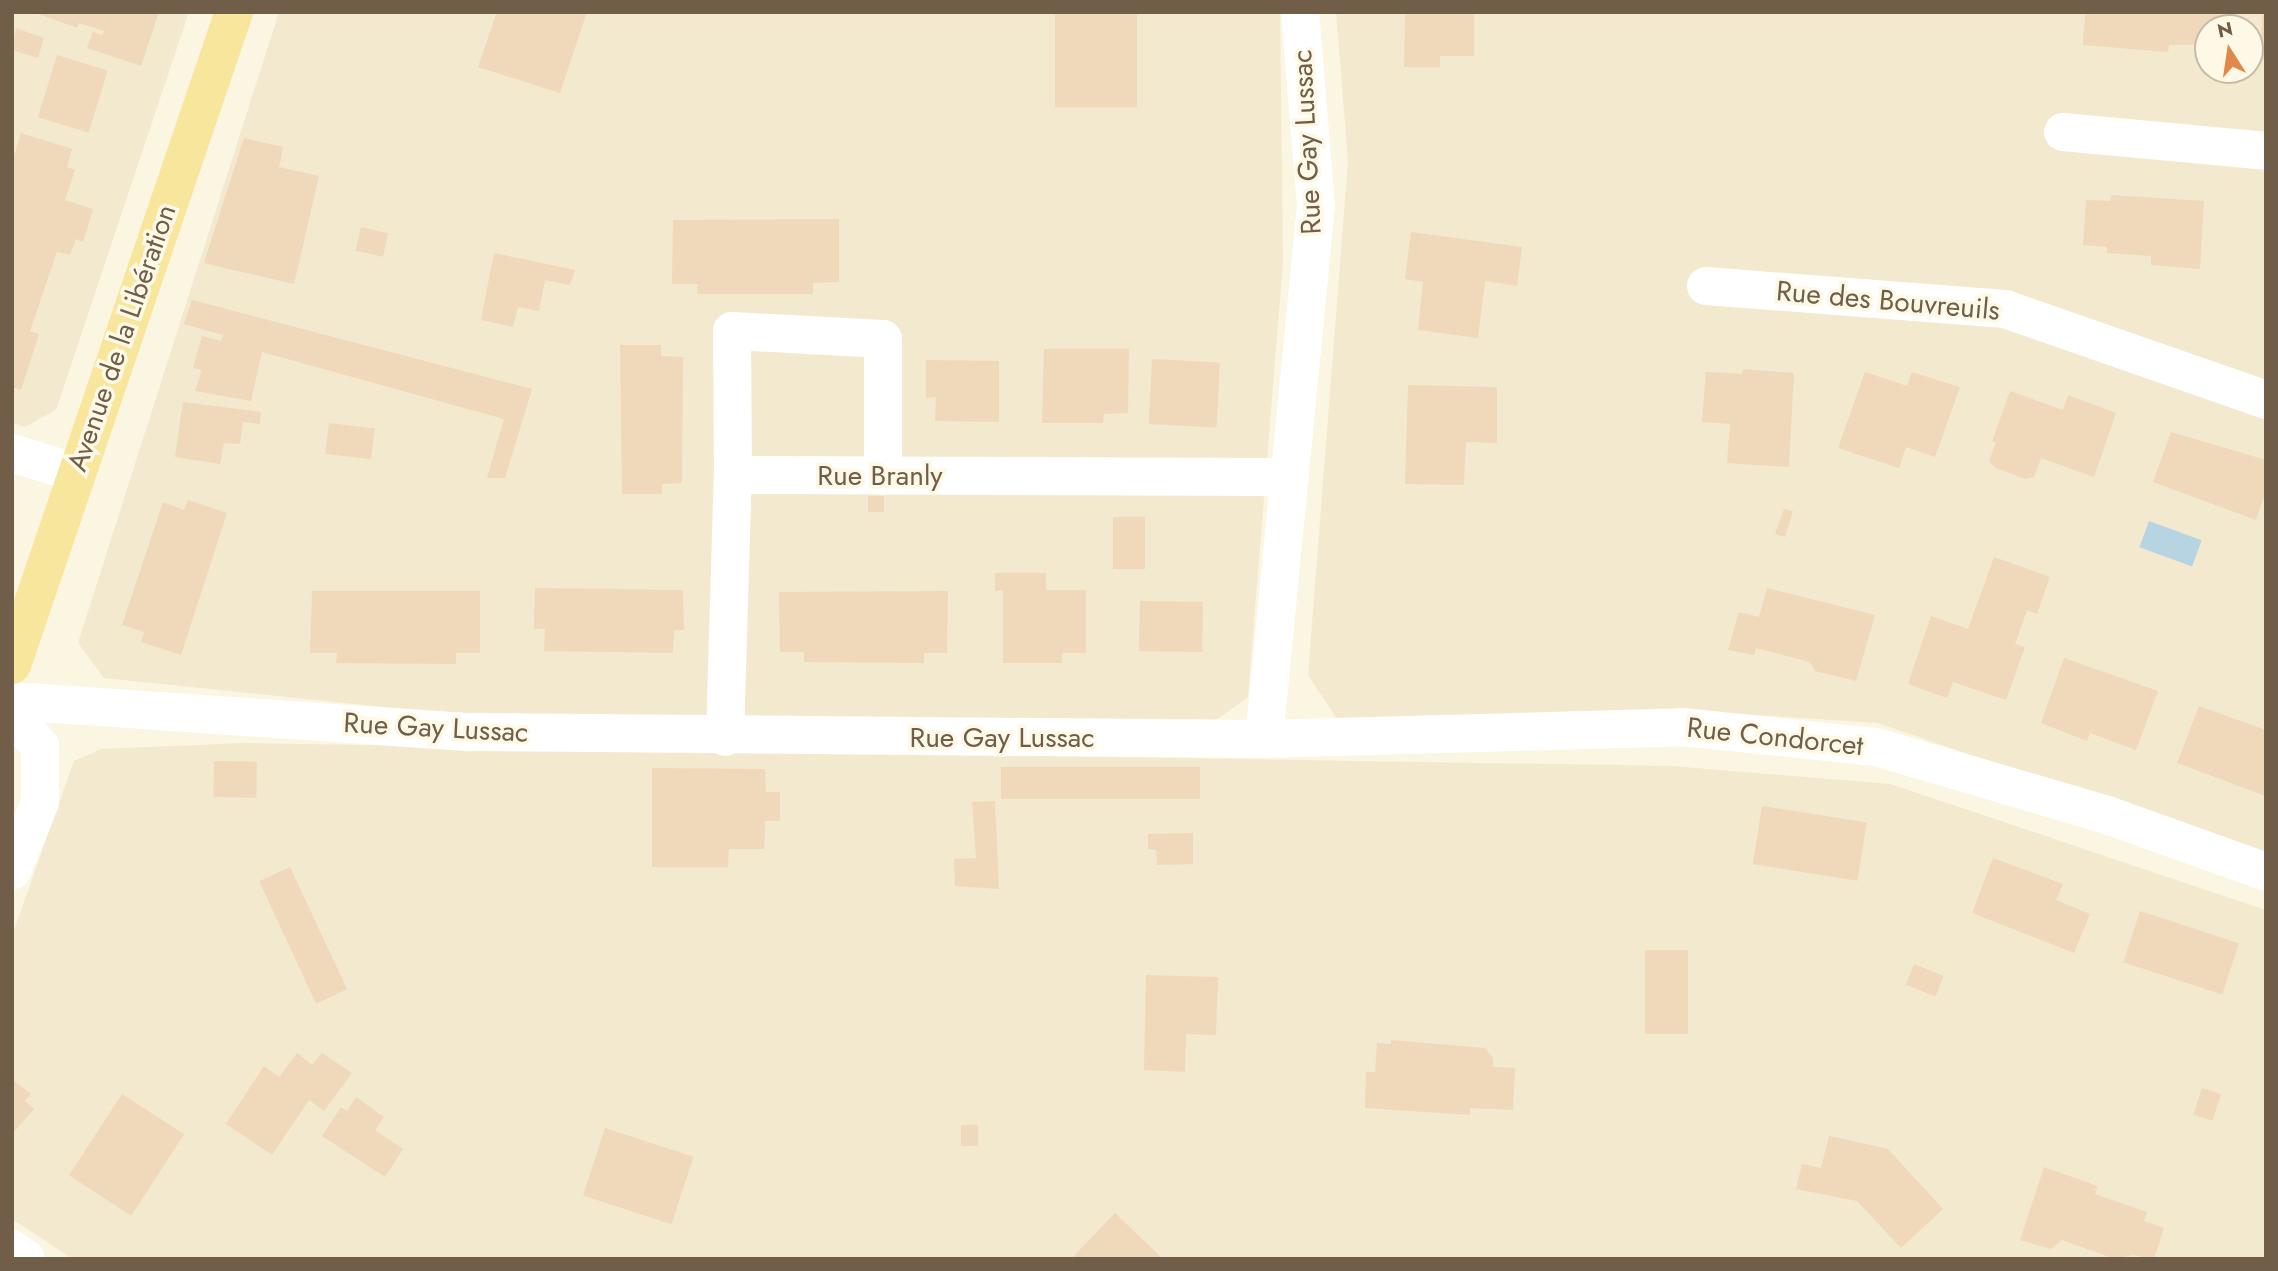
<!DOCTYPE html>
<html>
<head>
<meta charset="utf-8">
<style>
	body { margin:0 }
	#map { position:relative; width:2278px; height:1271px; overflow:hidden; background:#fbf6e1; font-family:Jost,sans-serif }
	div>[style] { position:absolute }
	.residential>* { inset:0; background:#f2e9cf }
	.water>* { inset:0; background:#b7d4e3; transform-origin:0 0 }
	.building>* { inset:0; background:#efd9ba; transform-origin:0 0 }
	.minor>* { height:38px; margin:-19px; padding:0 19px; transform-origin:19px; border-radius:19px; background:#fff }
	.major>* { height:38px; margin:-19px; padding:0 19px; transform-origin:19px; border-radius:19px; background:#f7e69b }
	span { translate:-50% -50%; white-space:nowrap; text-align:center; line-height:1.15; -webkit-text-stroke:7px #fef9e6; paint-order:stroke }
	.street-label { font-size:28px; color:#705e49 }
	.frame { position:absolute; inset:0; border:14px solid #705e49; pointer-events:none }
	.north { position:absolute; left:2194px; top:14px; width:70px; height:70px; box-sizing:border-box; background:#fef9e6; border:2px solid #c5bba7; border-radius:50%; rotate:348deg; font-size:19px; font-weight:700; line-height:28px; text-align:center; color:#705e49 }
	.north::after { content:''; display:block; margin:auto; width:24px; height:32px; background:#e0884a; clip-path:polygon(50% 0,100% 100%,50% 72%,0 100%) }
</style>
</head>
<body>
<div id="map">
	<div class="residential">
		<i style="clip-path:polygon(12px 12px,189px 12px,56px 410px,25px 427px,12px 423px)"></i>
		<i style="clip-path:polygon(279px 12px,1280px 12px,1283px 261px,1248px 697px,1212px 723px,469px 716px,104px 678px,78px 643px)"></i>
		<i style="clip-path:polygon(evenodd,1336px 12px,2266px 12px,2266px 857px,1878px 723px,1696px 711px,1338px 720px,1308px 675px,1348px 161px,1336px 12px,2208px 28px,2250px 28px,2250px 70px,2208px 70px,2208px 28px)"></i>
		<i style="clip-path:polygon(243px 743px,1672px 766px,1890px 784px,2266px 910px,2266px 1259px,73px 1259px,12px 1219px,12px 936px,74px 761px,101px 749px)"></i>
	</div>
	<div class="water">
		<i style="left:2149px;top:521px;width:56px;height:28px;rotate:20deg"></i>
	</div>
	<div class="building">
		<i style="clip-path:polygon(33px 12px,159px 12px,141px 66px,87px 48px,93px 32px,102px 35px,104px 31px,79px 23px,77px 28px)"></i>
		<i style="clip-path:polygon(497px 12px,587px 12px,560px 93px,478px 67px)"></i>
		<i style="left:1055px;top:12px;width:82px;height:95px"></i>
		<i style="clip-path:polygon(1405px 12px,1474px 12px,1474px 56px,1440px 56px,1440px 67px,1404px 67px)"></i>
		<i style="clip-path:polygon(2085px 12px,2219px 12px,2217px 28px,2208px 28px,2208px 45px,2169px 45px,2168px 52px,2083px 45px)"></i>
		<i style="clip-path:polygon(2263px 12px,2266px 12px,2266px 60px,2259px 59px)"></i>
		<i style="clip-path:polygon(16px 28px,44px 38px,38px 58px,12px 50px)"></i>
		<i style="left:57px;top:55px;width:53px;height:65px;rotate:17deg"></i>
		<i style="clip-path:polygon(21px 133px,72px 149px,67px 167px,75px 170px,65px 200px,93px 209px,83px 242px,76px 239px,70px 255px,57px 252px,30px 331px,39px 334px,21px 390px,12px 387px,12px 163px)"></i>
		<i style="clip-path:polygon(244px 138px,283px 147px,279px 167px,319px 176px,294px 284px,204px 263px)"></i>
		<i style="clip-path:polygon(2111px 195px,2204px 201px,2200px 269px,2151px 265px,2151px 256px,2107px 253px,2107px 247px,2083px 245px,2086px 200px,2110px 201px)"></i>
		<i style="clip-path:polygon(839px 219px,839px 282px,813px 283px,813px 294px,697px 294px,698px 284px,672px 284px,673px 220px)"></i>
		<i style="left:361px;top:227px;width:28px;height:24px;rotate:13deg"></i>
		<i style="clip-path:polygon(1411px 232px,1522px 247px,1517px 286px,1485px 281px,1478px 338px,1418px 330px,1423px 282px,1405px 279px)"></i>
		<i style="clip-path:polygon(494px 253px,575px 270px,570px 285px,545px 280px,539px 311px,518px 307px,513px 327px,481px 320px)"></i>
		<i style="clip-path:polygon(192px 300px,532px 389px,505px 478px,487px 478px,504px 419px,262px 352px,251px 401px,195px 391px,202px 370px,193px 368px,202px 336px,221px 341px,223px 335px,184px 324px)"></i>
		<i style="clip-path:polygon(620px 345px,661px 345px,661px 356px,683px 357px,682px 483px,662px 484px,662px 494px,622px 494px)"></i>
		<i style="clip-path:polygon(1044px 349px,1129px 349px,1128px 413px,1104px 414px,1103px 423px,1042px 423px)"></i>
		<i style="left:1152px;top:359px;width:68px;height:65px;rotate:3deg"></i>
		<i style="clip-path:polygon(926px 360px,999px 361px,999px 422px,935px 421px,936px 397px,926px 398px)"></i>
		<i style="clip-path:polygon(1743px 369px,1794px 373px,1789px 467px,1727px 463px,1730px 424px,1702px 422px,1706px 372px,1742px 374px)"></i>
		<i style="clip-path:polygon(1865px 372px,1907px 386px,1912px 372px,1960px 387px,1935px 457px,1906px 447px,1899px 468px,1838px 448px)"></i>
		<i style="clip-path:polygon(1408px 385px,1497px 387px,1497px 443px,1466px 442px,1464px 485px,1405px 484px)"></i>
		<i style="clip-path:polygon(2010px 391px,2063px 410px,2068px 395px,2116px 413px,2094px 477px,2041px 458px,2034px 477px,2025px 479px,1996px 468px,1989px 461px,1996px 443px,1992px 441px)"></i>
		<i style="clip-path:polygon(183px 402px,261px 412px,260px 424px,243px 422px,240px 444px,224px 443px,220px 464px,175px 457px)"></i>
		<i style="left:329px;top:423px;width:46px;height:31px;rotate:7deg"></i>
		<i style="clip-path:polygon(2171px 432px,2266px 460px,2266px 491px,2256px 520px,2153px 482px)"></i>
		<i style="left:868px;top:496px;width:16px;height:16px"></i>
		<i style="clip-path:polygon(188px 500px,227px 513px,181px 655px,141px 642px,144px 632px,122px 625px,163px 502px,184px 510px)"></i>
		<i style="clip-path:polygon(1784px 509px,1793px 511px,1785px 537px,1775px 534px)"></i>
		<i style="left:1113px;top:517px;width:32px;height:52px"></i>
		<i style="clip-path:polygon(1994px 557px,2050px 577px,2037px 614px,2027px 610px,2015px 644px,2025px 647px,2006px 700px,1953px 682px,1947px 698px,1908px 684px,1931px 616px,1968px 629px)"></i>
		<i style="clip-path:polygon(995px 573px,1046px 573px,1046px 590px,1086px 590px,1086px 653px,1062px 653px,1062px 663px,1003px 663px,1003px 590px,995px 591px)"></i>
		<i style="clip-path:polygon(535px 588px,683px 590px,684px 630px,674px 630px,673px 653px,544px 651px,545px 629px,534px 629px)"></i>
		<i style="clip-path:polygon(1767px 588px,1875px 615px,1856px 681px,1815px 671px,1810px 662px,1756px 648px,1754px 655px,1728px 650px,1739px 612px,1759px 617px)"></i>
		<i style="clip-path:polygon(312px 591px,480px 591px,480px 653px,456px 653px,456px 664px,336px 663px,337px 653px,310px 653px)"></i>
		<i style="clip-path:polygon(948px 591px,947px 653px,924px 653px,924px 663px,804px 662px,804px 652px,780px 652px,779px 592px)"></i>
		<i style="left:1140px;top:601px;width:63px;height:50px;rotate:1deg"></i>
		<i style="clip-path:polygon(2064px 658px,2158px 691px,2136px 750px,2090px 733px,2087px 741px,2041px 723px)"></i>
		<i style="clip-path:polygon(2199px 706px,2266px 730px,2266px 796px,2177px 763px)"></i>
		<i style="left:214px;top:761px;width:43px;height:36px;rotate:1deg"></i>
		<i style="left:1200px;top:767px;width:32px;height:199px;rotate:90deg"></i>
		<i style="clip-path:polygon(652px 768px,765px 769px,766px 792px,780px 792px,780px 821px,765px 821px,764px 849px,729px 849px,728px 867px,652px 867px)"></i>
		<i style="clip-path:polygon(995px 801px,999px 889px,955px 886px,954px 859px,976px 858px,972px 802px)"></i>
		<i style="left:1762px;top:806px;width:106px;height:59px;rotate:9deg"></i>
		<i style="clip-path:polygon(1193px 833px,1193px 864px,1157px 865px,1156px 850px,1148px 849px,1148px 834px)"></i>
		<i style="clip-path:polygon(1993px 858px,2063px 884px,2056px 900px,2090px 914px,2074px 953px,1972px 913px)"></i>
		<i style="left:290px;top:867px;width:135px;height:34px;rotate:65deg"></i>
		<i style="left:2140px;top:911px;width:104px;height:54px;rotate:18deg"></i>
		<i style="left:1645px;top:950px;width:43px;height:84px"></i>
		<i style="left:1914px;top:964px;width:32px;height:22px;rotate:22deg"></i>
		<i style="clip-path:polygon(1146px 975px,1218px 977px,1216px 1035px,1186px 1034px,1185px 1072px,1144px 1070px)"></i>
		<i style="clip-path:polygon(1391px 1040px,1485px 1048px,1493px 1058px,1493px 1067px,1515px 1068px,1513px 1110px,1470px 1108px,1470px 1115px,1365px 1108px,1366px 1072px,1375px 1072px,1377px 1043px,1391px 1044px)"></i>
		<i style="clip-path:polygon(297px 1053px,312px 1065px,322px 1053px,352px 1073px,324px 1111px,309px 1100px,272px 1155px,226px 1124px,264px 1066px,279px 1077px)"></i>
		<i style="clip-path:polygon(12px 1079px,31px 1094px,25px 1101px,34px 1109px,12px 1134px)"></i>
		<i style="left:2202px;top:1088px;width:20px;height:28px;rotate:18deg"></i>
		<i style="left:122px;top:1094px;width:74px;height:97px;rotate:33deg"></i>
		<i style="clip-path:polygon(356px 1097px,384px 1117px,375px 1130px,403px 1149px,385px 1177px,322px 1136px,341px 1107px,347px 1111px)"></i>
		<i style="left:961px;top:1125px;width:17px;height:21px"></i>
		<i style="left:605px;top:1128px;width:93px;height:71px;rotate:18deg"></i>
		<i style="clip-path:polygon(1829px 1136px,1888px 1149px,1943px 1209px,1901px 1248px,1857px 1201px,1796px 1189px,1802px 1164px,1821px 1168px)"></i>
		<i style="clip-path:polygon(2044px 1167px,2098px 1186px,2095px 1194px,2147px 1212px,2144px 1221px,2164px 1228px,2154px 1259px,2133px 1255px,2115px 1259px,2062px 1240px,2051px 1249px,2020px 1240px)"></i>
		<i style="clip-path:polygon(1115px 1213px,1163px 1259px,1071px 1259px)"></i>
	</div>
	<div class="minor">
		<i style="left:2063px;top:132px;width:204px;rotate:5.3deg"></i>
		<i style="left:1706px;top:286px;width:300px;rotate:4.4deg"></i>
		<i style="left:2005px;top:309px;width:276px;rotate:19.2deg"></i>
		<i style="left:12px;top:453px;width:67px;rotate:17.4deg"></i>
		<i style="left:733px;top:475px;width:144px;rotate:-90.4deg"></i>
		<i style="left:732px;top:331px;width:151px;rotate:3deg"></i>
		<i style="left:883px;top:339px;width:137px;rotate:90deg"></i>
		<i style="left:12px;top:701px;width:459px;rotate:3.9deg"></i>
		<i style="left:470px;top:732px;width:794px;rotate:0.51deg"></i>
		<i style="left:1264px;top:739px;width:536px;rotate:-84.43deg"></i>
		<i style="left:1316px;top:206px;width:195px;rotate:-94.7deg"></i>
		<i style="left:12px;top:715px;width:42px;rotate:47.9deg"></i>
		<i style="left:40px;top:746px;width:56px;rotate:90deg"></i>
		<i style="left:40px;top:802px;width:74px;rotate:112.1deg"></i>
		<i style="left:725px;top:737px;width:262px;rotate:-88.3deg"></i>
		<i style="left:733px;top:475px;width:557px;rotate:0.21deg"></i>
		<i style="left:1264px;top:739px;width:418px;rotate:-1.6deg"></i>
		<i style="left:1682px;top:727px;width:195px;rotate:5.9deg"></i>
		<i style="left:1876px;top:747px;width:241px;rotate:16.4deg"></i>
		<i style="left:2107px;top:815px;width:169px;rotate:19.7deg"></i>
		<i style="left:12px;top:1249px;width:17px;rotate:36deg"></i>
	</div>
	<div class="major">
		<i style="left:12px;top:665px;width:690px;rotate:-71.22deg"></i>
	</div>
	<div class="street-label">
		<span style="left:1307px;top:142px;rotate:-93deg">Rue Gay Lussac</span>
		<span style="left:1888px;top:301px;rotate:5deg">Rue des Bouvreuils</span>
		<span style="left:122px;top:338px;rotate:-71deg">Avenue de la Libération</span>
		<span style="left:880px;top:476px">Rue Branly</span>
		<span style="left:436px;top:728px;rotate:3deg">Rue Gay Lussac</span>
		<span style="left:1775px;top:737px;rotate:6deg">Rue Condorcet</span>
		<span style="left:1002px;top:738px">Rue Gay Lussac</span>
	</div>
	<div class="frame"></div>
	<div class="north">N</div>
</div>
</body>
</html>
